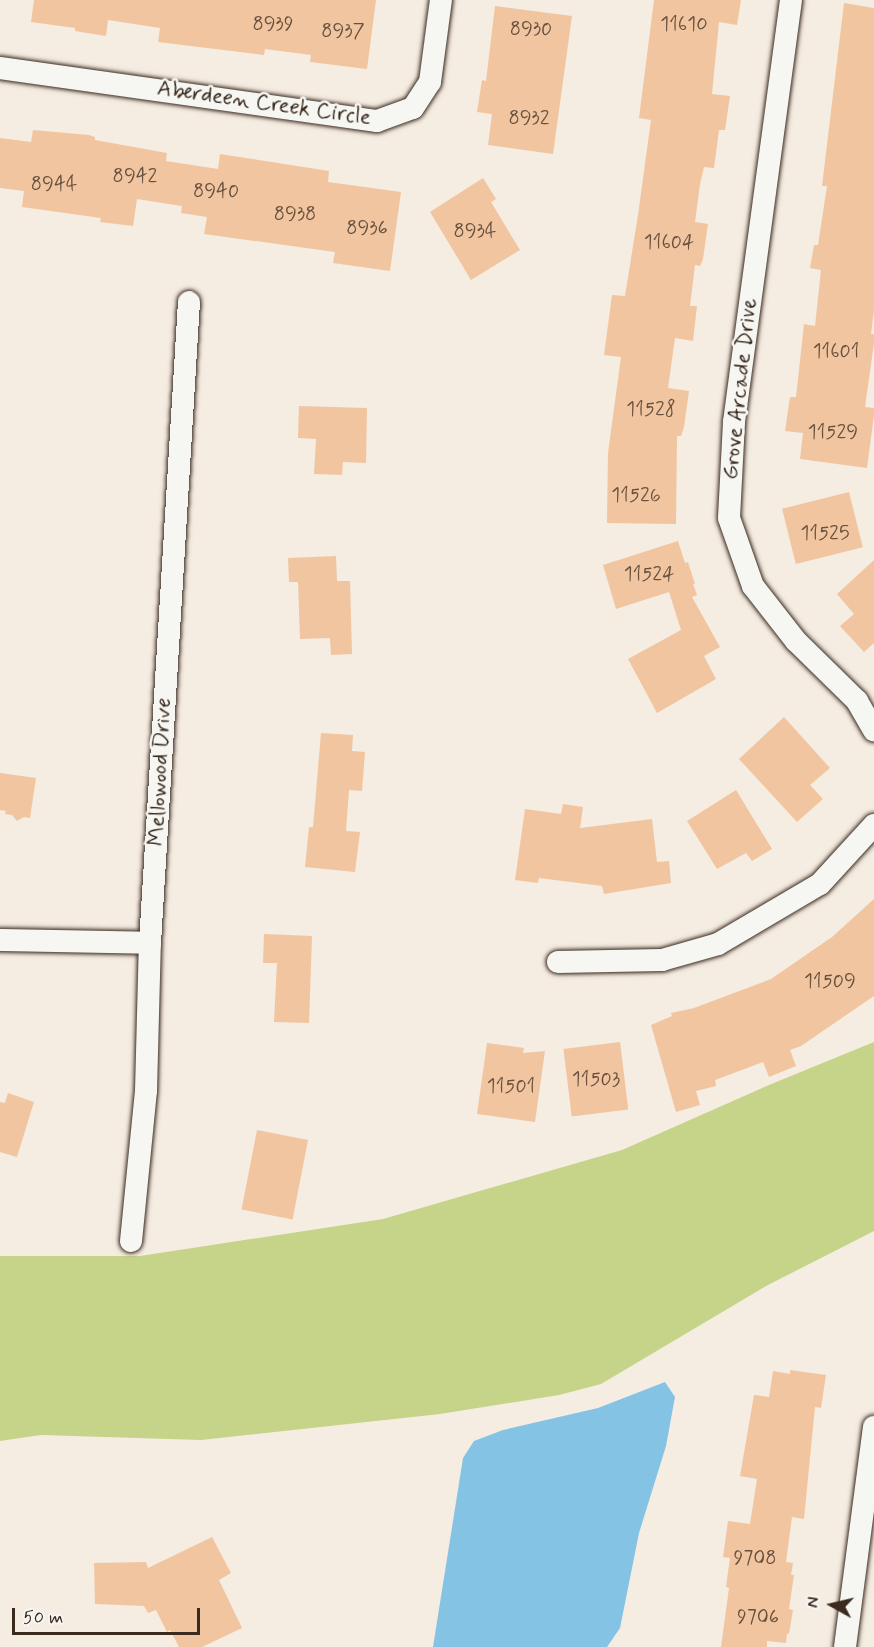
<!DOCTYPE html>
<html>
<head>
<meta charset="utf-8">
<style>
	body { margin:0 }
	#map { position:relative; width:874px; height:1647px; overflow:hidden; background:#f5ece2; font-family:Mynerve,sans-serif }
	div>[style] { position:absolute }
	.green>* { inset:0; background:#c5d488 }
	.water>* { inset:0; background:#84c3e4 }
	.building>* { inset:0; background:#f1c5a0; transform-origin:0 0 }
	.roads { filter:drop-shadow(0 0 2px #3b2a1e) drop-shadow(0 0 2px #3b2a1e) }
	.street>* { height:22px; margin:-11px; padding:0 11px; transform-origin:11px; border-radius:11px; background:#f6f6f2 }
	span { translate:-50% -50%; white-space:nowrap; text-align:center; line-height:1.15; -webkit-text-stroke:5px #f6f6f2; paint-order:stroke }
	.number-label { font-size:20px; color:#68513e }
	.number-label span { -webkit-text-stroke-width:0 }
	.street-label { font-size:22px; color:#3b2a1e }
	.north { position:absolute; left:802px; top:1575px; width:60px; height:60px; -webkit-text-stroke:4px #f6f6f2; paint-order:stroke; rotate:278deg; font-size:16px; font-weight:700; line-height:24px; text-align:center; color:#3b2a1e }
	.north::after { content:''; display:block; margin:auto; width:21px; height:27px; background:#3b2a1e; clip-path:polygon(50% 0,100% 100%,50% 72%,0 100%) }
	.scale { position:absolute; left:12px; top:1608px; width:188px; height:27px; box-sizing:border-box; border:3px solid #3b2a1e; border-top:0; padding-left:8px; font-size:18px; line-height:21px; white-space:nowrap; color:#3b2a1e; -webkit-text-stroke:4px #f6f6f2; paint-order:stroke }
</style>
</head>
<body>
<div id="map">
	<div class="green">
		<i style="clip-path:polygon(874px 1042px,874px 1231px,766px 1286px,601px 1384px,559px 1395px,440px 1414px,201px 1440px,41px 1435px,0 1441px,0 1256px,140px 1256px,383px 1219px,622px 1150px,769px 1085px)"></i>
	</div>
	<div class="water">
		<i style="clip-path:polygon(665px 1382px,675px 1397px,666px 1446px,639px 1533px,620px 1628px,607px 1647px,433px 1647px,463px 1458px,474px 1441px,503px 1430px,598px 1408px)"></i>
	</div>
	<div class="building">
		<i style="clip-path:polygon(34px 0,376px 0,367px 69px,310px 62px,311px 55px,265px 49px,264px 55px,158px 42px,160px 28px,108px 20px,106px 36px,75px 31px,75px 28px,31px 22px)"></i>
		<i style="clip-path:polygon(654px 0,741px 0,737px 25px,719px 22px,712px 94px,730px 96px,725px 130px,719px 130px,714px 168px,704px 167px,700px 184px,695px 222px,708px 224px,703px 259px,700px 266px,695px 265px,690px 306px,697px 306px,693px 341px,675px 338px,668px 388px,689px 391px,684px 427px,681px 436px,677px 436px,676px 524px,607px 523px,608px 453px,621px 357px,604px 355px,612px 295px,625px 296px,638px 215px,651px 120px,639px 118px)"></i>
		<i style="clip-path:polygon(844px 3px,874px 8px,874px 310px,871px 334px,874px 334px,874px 343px,865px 407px,874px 408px,874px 415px,867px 468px,800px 459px,803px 433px,785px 431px,790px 397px,796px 397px,804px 324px,815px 326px,821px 270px,810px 268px,814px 245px,818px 245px,827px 186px,822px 186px)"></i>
		<i style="clip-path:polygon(495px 6px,572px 16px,553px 154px,488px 145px,492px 114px,477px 112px,482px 80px,486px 81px)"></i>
		<i style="clip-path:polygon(33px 130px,89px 135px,95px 137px,95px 140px,167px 153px,166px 161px,218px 169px,220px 154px,329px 171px,328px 182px,401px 192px,390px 271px,333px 263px,335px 252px,204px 234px,207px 217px,181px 213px,182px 206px,137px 199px,133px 226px,100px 222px,101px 218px,22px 207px,24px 191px,0 188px,0 138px,31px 142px)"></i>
		<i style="clip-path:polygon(483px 178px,496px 199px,491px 202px,520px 250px,471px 280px,430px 212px)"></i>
		<i style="clip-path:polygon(299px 406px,367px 408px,366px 463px,343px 462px,342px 475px,314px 474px,316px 439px,298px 438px)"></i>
		<i style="left:849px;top:492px;width:57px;height:69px;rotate:76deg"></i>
		<i style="clip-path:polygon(678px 541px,685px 563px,688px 562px,695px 584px,693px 584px,697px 595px,692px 597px,720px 647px,704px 656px,716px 679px,657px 713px,628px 659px,681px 630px,669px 592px,616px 609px,603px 565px)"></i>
		<i style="clip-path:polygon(336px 556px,337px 581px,350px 581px,352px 654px,331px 655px,330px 638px,300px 639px,298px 582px,289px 582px,288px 558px)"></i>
		<i style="clip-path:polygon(874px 560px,874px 643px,864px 652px,840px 626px,854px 614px,837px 594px)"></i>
		<i style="clip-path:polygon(784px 717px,830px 768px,810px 785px,823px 799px,797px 822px,739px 759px)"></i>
		<i style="clip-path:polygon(321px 733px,353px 735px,352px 751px,365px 752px,362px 791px,349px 790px,346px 831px,360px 832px,355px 872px,305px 867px,309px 827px,313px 827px)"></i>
		<i style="clip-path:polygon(0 773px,36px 778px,30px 818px,24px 817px,17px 821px,12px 815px,5px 814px,6px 811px,0 810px)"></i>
		<i style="clip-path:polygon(736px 790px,772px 849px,752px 861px,746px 853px,717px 869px,687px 821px)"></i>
		<i style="clip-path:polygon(563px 804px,583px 807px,580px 828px,652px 819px,657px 862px,669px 861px,671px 883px,604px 894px,602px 886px,539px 878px,538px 883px,515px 880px,525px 809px,561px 814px)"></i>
		<i style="clip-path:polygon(874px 899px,874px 996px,801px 1046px,790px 1050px,796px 1066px,769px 1077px,763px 1062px,715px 1080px,716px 1086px,696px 1091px,700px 1105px,676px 1112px,651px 1025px,672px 1016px,671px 1013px,694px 1008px,771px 979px,832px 937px)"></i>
		<i style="clip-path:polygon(264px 934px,312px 936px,309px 1023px,274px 1022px,277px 963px,263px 963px)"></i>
		<i style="left:620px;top:1042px;width:68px;height:57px;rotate:83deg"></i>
		<i style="clip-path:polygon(487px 1043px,524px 1048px,523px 1053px,545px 1051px,535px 1122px,477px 1114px)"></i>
		<i style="clip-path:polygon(8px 1093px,34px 1102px,17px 1157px,0 1152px,0 1102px,5px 1103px)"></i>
		<i style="left:257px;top:1130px;width:52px;height:81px;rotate:11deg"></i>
		<i style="clip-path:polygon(790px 1370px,826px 1375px,821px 1408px,815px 1407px,804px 1519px,792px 1517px,786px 1562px,793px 1563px,791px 1575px,794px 1575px,789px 1609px,793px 1610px,789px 1634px,787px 1633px,786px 1643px,767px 1641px,767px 1647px,721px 1647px,729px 1588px,726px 1587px,730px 1558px,723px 1557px,728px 1521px,750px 1524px,757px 1479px,740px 1476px,754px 1395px,769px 1397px,773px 1371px,790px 1374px)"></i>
		<i style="clip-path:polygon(212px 1537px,231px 1573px,219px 1580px,242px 1628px,202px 1647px,179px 1647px,170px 1630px,167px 1632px,156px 1610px,148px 1613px,144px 1606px,95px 1604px,94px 1563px,146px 1562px,148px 1568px)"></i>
	</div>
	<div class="roads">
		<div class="street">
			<i style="left:791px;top:0;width:426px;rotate:97.7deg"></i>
			<i style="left:734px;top:422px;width:96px;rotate:93deg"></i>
			<i style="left:729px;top:518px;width:72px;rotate:70.6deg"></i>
			<i style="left:753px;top:586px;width:70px;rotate:52deg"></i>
			<i style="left:796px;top:641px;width:86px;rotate:44.5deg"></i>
			<i style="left:857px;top:701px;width:34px;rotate:60deg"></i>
			<i style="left:0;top:68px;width:381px;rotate:8deg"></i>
			<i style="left:377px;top:121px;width:38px;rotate:-20deg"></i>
			<i style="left:413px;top:108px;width:31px;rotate:-57deg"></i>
			<i style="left:430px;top:82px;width:83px;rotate:-82.4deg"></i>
			<i style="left:0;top:940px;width:150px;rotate:1.1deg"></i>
			<i style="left:558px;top:962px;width:104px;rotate:-1.1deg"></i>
			<i style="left:662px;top:960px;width:58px;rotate:-15.9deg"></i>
			<i style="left:718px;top:944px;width:118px;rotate:-30.5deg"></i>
			<i style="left:820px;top:884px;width:80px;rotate:-47.5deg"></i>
			<i style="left:131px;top:1241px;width:151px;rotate:-84.3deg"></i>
			<i style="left:146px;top:1091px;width:148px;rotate:-88.5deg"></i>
			<i style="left:150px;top:943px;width:642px;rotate:-86.52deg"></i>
			<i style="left:845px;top:1647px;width:222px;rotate:-82.5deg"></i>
		</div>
	</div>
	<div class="number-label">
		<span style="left:273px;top:24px">8939</span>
		<span style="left:684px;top:24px">11610</span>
		<span style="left:531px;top:29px">8930</span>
		<span style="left:343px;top:31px">8937</span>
		<span style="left:529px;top:118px">8932</span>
		<span style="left:135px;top:176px">8942</span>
		<span style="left:54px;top:184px">8944</span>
		<span style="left:216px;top:191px">8940</span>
		<span style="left:295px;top:214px">8938</span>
		<span style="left:367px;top:228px">8936</span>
		<span style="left:475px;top:231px">8934</span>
		<span style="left:669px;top:242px">11604</span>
		<span style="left:836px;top:351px">11601</span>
		<span style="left:651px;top:409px">11528</span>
		<span style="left:833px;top:432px">11529</span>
		<span style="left:636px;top:495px">11526</span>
		<span style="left:825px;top:533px">11525</span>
		<span style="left:649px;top:574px">11524</span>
		<span style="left:830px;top:981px">11509</span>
		<span style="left:596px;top:1079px">11503</span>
		<span style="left:511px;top:1086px">11501</span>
		<span style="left:755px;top:1558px">9708</span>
		<span style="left:758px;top:1617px">9706</span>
	</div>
	<div class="street-label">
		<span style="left:264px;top:104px;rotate:8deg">Aberdeen Creek Circle</span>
		<span style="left:741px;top:389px;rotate:-84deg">Grove Arcade Drive</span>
		<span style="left:161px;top:772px;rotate:-87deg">Mellowood Drive</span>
	</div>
	<div class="north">N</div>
	<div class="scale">50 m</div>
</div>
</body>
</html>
